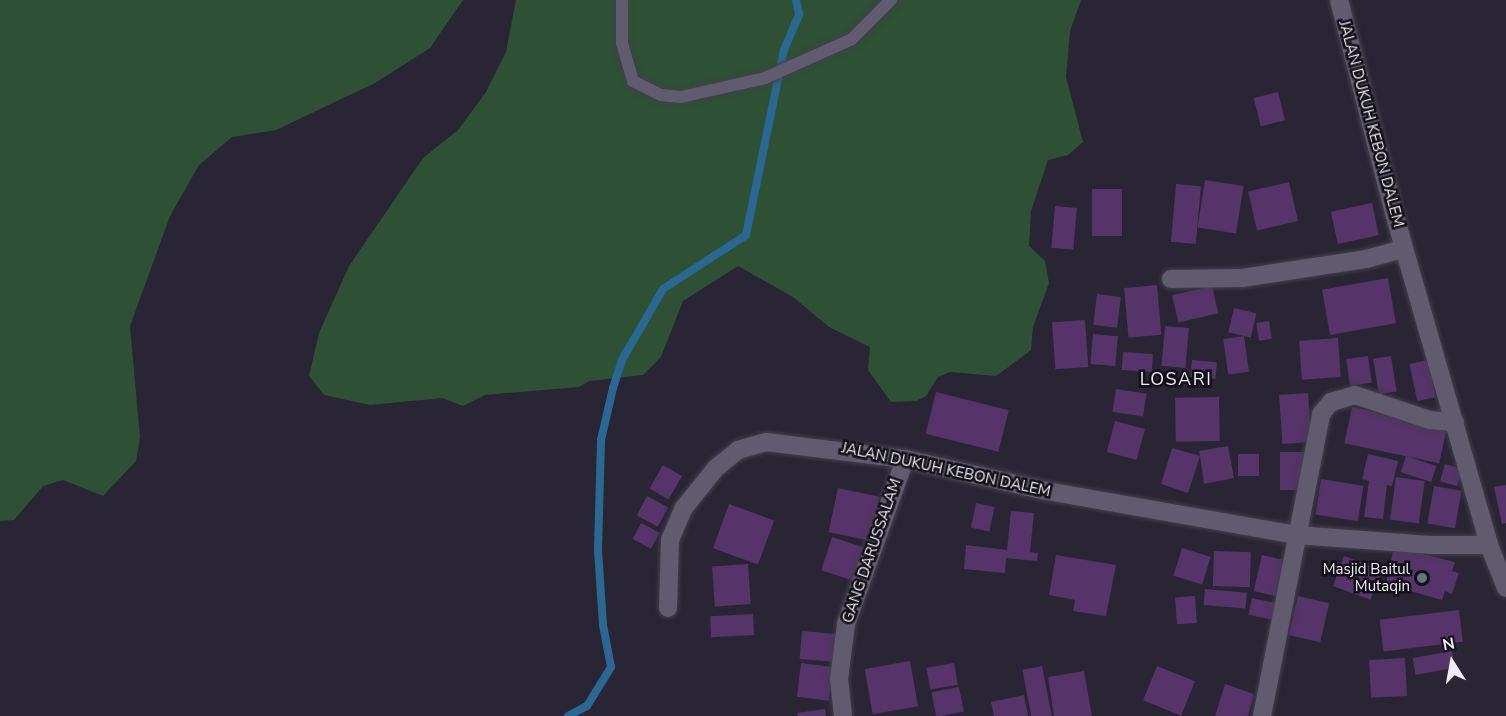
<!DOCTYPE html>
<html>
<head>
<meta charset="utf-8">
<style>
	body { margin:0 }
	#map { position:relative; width:1506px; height:716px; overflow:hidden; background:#292535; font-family:"Nunito Sans",sans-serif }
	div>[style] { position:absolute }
	.green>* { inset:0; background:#2e5034 }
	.stream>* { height:8px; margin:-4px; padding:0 4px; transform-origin:4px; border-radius:4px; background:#2b6793 }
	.building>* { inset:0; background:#563368; transform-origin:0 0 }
	.roads { filter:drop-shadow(0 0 2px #433f4c) drop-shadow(0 0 2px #433f4c) }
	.lane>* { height:12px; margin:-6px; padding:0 6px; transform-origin:6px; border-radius:6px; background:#605b6e }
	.street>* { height:18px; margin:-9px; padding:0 9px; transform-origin:9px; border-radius:9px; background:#605b6e }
	.dots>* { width:16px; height:16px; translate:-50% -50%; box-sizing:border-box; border:3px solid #110f17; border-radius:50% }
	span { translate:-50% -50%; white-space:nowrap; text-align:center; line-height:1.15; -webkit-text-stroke:5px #110f17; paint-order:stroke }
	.street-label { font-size:15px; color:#efecf7 }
	.poi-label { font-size:15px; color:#efecf7 }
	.right { translate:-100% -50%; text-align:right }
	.quarter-label { font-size:18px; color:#efecf7; letter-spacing:1.5px }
	.north { position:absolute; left:1422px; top:632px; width:60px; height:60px; -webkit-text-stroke:4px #110f17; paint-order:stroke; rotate:349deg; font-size:16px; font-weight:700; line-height:24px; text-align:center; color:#efecf7 }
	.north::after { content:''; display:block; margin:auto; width:21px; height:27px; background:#efecf7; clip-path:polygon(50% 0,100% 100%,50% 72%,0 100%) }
</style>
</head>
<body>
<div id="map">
	<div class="green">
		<i style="clip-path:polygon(0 0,463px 0,430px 48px,375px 83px,276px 130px,232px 137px,199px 165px,170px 216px,130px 326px,140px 437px,136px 461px,103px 496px,63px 480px,43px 486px,14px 520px,0 521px)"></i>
		<i style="clip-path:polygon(516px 0,1081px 0,1070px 31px,1066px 77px,1083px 142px,1068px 155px,1048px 160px,1031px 211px,1029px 246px,1045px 261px,1049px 283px,1033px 327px,1031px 350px,996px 376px,950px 372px,938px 377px,926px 396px,916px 401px,891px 402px,868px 370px,870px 347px,829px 327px,793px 297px,738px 266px,683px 301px,661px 357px,643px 375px,589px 381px,579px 387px,485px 395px,463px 406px,442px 398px,370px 405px,324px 395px,309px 376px,319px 333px,349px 266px,423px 158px,458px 130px,486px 92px,506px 52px)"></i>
	</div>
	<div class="stream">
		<i style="left:568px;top:716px;width:21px;rotate:-28deg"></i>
		<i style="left:587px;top:706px;width:46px;rotate:-58.4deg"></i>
		<i style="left:611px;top:667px;width:43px;rotate:-100.8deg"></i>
		<i style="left:603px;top:625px;width:76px;rotate:-93.8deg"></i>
		<i style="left:598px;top:549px;width:109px;rotate:-88.4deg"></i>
		<i style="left:601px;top:440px;width:53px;rotate:-77deg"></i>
		<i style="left:613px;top:388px;width:29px;rotate:-72deg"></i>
		<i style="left:622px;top:360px;width:82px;rotate:-60deg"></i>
		<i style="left:663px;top:289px;width:99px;rotate:-33deg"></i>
		<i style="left:746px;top:235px;width:189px;rotate:-78.4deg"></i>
		<i style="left:784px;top:50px;width:39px;rotate:-67deg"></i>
		<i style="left:799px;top:14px;width:14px;rotate:-102deg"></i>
	</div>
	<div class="building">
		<i style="left:1278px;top:92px;width:29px;height:25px;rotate:76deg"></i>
		<i style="left:1205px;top:180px;width:39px;height:48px;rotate:9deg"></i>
		<i style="left:1289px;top:182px;width:40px;height:42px;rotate:77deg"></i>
		<i style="left:1176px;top:184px;width:25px;height:58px;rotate:5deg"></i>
		<i style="left:1122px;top:189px;width:47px;height:30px;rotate:90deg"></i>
		<i style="left:1372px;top:203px;width:33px;height:42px;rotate:78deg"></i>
		<i style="left:1055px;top:206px;width:22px;height:42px;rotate:5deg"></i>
		<i style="left:1388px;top:278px;width:46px;height:67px;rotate:80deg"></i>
		<i style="left:1157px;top:285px;width:50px;height:33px;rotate:85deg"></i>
		<i style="left:1212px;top:286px;width:28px;height:41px;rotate:77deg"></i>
		<i style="left:1097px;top:294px;width:24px;height:31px;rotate:7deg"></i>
		<i style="left:1234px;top:308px;width:23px;height:25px;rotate:13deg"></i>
		<i style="left:1085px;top:320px;width:47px;height:33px;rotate:86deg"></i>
		<i style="left:1269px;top:321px;width:18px;height:13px;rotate:81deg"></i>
		<i style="left:1165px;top:326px;width:24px;height:40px;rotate:5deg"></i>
		<i style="left:1093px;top:334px;width:25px;height:30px;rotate:5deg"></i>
		<i style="left:1244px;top:336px;width:36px;height:21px;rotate:82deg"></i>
		<i style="left:1338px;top:338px;width:39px;height:39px;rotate:86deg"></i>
		<i style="left:1123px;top:352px;width:30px;height:18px;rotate:4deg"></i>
		<i style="left:1368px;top:356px;width:27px;height:22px;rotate:82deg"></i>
		<i style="left:1391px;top:356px;width:36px;height:18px;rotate:81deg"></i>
		<i style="left:1192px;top:360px;width:25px;height:17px;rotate:5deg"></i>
		<i style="left:1428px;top:360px;width:38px;height:19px;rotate:78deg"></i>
		<i style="left:1116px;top:389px;width:31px;height:23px;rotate:9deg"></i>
		<i style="left:936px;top:392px;width:75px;height:43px;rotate:14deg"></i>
		<i style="left:1308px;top:393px;width:49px;height:29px;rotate:86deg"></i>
		<i style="left:1219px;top:397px;width:44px;height:44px;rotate:89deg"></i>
		<i style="left:1352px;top:407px;width:97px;height:37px;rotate:12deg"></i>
		<i style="left:1115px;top:421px;width:31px;height:32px;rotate:15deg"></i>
		<i style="clip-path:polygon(1228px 446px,1234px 478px,1204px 484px,1200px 456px,1188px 493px,1161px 484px,1172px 448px,1200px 456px,1199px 451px)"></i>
		<i style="left:1280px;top:452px;width:25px;height:38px"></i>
		<i style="left:1259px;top:454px;width:22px;height:21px;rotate:90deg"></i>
		<i style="clip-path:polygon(1368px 454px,1398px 461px,1392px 486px,1387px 485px,1383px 519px,1364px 517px,1369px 481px,1362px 479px)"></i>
		<i style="left:1406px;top:456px;width:32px;height:17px;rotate:18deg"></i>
		<i style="left:1445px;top:464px;width:18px;height:18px;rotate:16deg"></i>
		<i style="left:663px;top:465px;width:22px;height:27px;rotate:30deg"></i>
		<i style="left:1396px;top:477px;width:29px;height:43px;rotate:8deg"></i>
		<i style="left:1321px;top:479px;width:43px;height:36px;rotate:9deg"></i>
		<i style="clip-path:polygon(1506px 485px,1506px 523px,1502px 524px,1494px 487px)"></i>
		<i style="left:1434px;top:486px;width:28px;height:38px;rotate:10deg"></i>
		<i style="left:838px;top:488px;width:42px;height:45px;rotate:12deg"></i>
		<i style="left:647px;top:496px;width:24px;height:22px;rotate:28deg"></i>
		<i style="left:976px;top:503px;width:19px;height:25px;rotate:12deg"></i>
		<i style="left:729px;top:504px;width:48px;height:47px;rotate:20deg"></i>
		<i style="clip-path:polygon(1011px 511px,1034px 513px,1030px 552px,1038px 553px,1037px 561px,1006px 558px,1005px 573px,964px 569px,966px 545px,1007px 550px)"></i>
		<i style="left:641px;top:523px;width:21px;height:18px;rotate:28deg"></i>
		<i style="left:832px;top:537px;width:33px;height:35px;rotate:18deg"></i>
		<i style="clip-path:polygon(1394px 547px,1455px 562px,1452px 571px,1459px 573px,1452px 594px,1445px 591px,1442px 600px,1386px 584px)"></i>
		<i style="left:1182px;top:548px;width:30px;height:29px;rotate:17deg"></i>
		<i style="left:1214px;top:551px;width:37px;height:35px;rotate:2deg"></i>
		<i style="clip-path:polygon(1056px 555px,1116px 565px,1106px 616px,1073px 611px,1075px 600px,1049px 595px)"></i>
		<i style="left:1262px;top:555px;width:27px;height:37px;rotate:13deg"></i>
		<i style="left:1344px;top:556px;width:40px;height:32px;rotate:20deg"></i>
		<i style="left:748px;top:564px;width:40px;height:36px;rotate:86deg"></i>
		<i style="left:1205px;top:589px;width:42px;height:16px;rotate:5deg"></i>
		<i style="left:1195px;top:596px;width:27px;height:20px;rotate:86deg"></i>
		<i style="left:1298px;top:596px;width:32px;height:40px;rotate:13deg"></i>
		<i style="left:1252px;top:598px;width:29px;height:17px;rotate:12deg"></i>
		<i style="left:1459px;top:610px;width:32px;height:80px;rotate:83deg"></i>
		<i style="left:753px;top:614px;width:21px;height:43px;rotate:87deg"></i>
		<i style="left:802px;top:631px;width:34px;height:28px;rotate:5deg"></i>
		<i style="left:1452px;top:651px;width:17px;height:40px;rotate:80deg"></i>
		<i style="left:1405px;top:658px;width:38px;height:36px;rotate:87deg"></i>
		<i style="left:910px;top:661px;width:46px;height:46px;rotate:80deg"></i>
		<i style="left:801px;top:663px;width:32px;height:34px;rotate:7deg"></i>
		<i style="left:954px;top:663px;width:22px;height:28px;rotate:80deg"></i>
		<i style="left:1042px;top:666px;width:51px;height:20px;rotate:79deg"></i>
		<i style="left:1157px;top:666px;width:41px;height:37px;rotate:22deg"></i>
		<i style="clip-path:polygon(1084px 671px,1092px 716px,1054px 716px,1048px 677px)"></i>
		<i style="clip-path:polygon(1225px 684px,1254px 694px,1248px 716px,1215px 716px)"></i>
		<i style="left:959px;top:687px;width:25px;height:28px;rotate:79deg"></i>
		<i style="clip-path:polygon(1024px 695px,1028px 716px,994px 716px,991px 702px)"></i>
		<i style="clip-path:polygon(825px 709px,826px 716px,798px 716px,797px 713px)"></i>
	</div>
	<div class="roads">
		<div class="lane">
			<i style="left:622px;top:0;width:43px;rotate:90deg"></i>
			<i style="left:622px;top:43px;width:40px;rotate:74deg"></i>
			<i style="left:633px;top:81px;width:31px;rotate:27deg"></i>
			<i style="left:661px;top:95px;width:20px;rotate:6deg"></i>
			<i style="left:681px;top:97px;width:86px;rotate:-12.7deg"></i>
			<i style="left:765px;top:78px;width:95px;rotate:-24.1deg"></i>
			<i style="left:852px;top:39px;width:55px;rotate:-45deg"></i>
		</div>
		<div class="street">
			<i style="left:1339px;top:0;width:220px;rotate:75.5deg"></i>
			<i style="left:1394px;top:213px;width:345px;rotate:74deg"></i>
			<i style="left:1489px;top:545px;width:46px;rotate:68.4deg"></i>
			<i style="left:1171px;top:279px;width:71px;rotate:-0.8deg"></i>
			<i style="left:1242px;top:278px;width:125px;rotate:-8.7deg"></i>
			<i style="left:1366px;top:259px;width:39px;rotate:-15deg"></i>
			<i style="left:668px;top:608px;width:68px;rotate:-88.3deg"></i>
			<i style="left:670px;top:540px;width:34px;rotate:-67deg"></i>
			<i style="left:683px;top:509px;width:53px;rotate:-51.2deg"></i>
			<i style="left:716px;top:468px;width:28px;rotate:-39deg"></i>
			<i style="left:738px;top:450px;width:29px;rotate:-16deg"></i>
			<i style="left:766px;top:442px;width:140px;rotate:7deg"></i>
			<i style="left:905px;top:459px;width:146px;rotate:12.7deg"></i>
			<i style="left:1047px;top:491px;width:254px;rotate:10deg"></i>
			<i style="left:1297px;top:535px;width:132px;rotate:4.3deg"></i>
			<i style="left:1429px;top:545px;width:60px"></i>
			<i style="left:843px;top:716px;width:37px;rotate:-96deg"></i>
			<i style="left:839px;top:679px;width:55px;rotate:-82.7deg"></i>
			<i style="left:846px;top:624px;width:175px;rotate:-70.3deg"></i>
			<i style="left:1262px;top:716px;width:308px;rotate:-78.9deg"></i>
			<i style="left:1321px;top:414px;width:16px;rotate:-50deg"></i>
			<i style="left:1331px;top:402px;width:25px;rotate:-16deg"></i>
			<i style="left:1355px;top:395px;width:79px;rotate:18.4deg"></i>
			<i style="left:1430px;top:420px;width:25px;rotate:5deg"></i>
		</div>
	</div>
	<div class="dots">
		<i style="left:1422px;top:578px;background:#6b7280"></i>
	</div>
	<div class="street-label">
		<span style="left:1371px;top:124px;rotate:75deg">JALAN DUKUH KEBON DALEM</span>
		<span style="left:946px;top:470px;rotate:12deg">JALAN DUKUH KEBON DALEM</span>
		<span style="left:872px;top:551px;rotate:-71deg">GANG DARUSSALAM</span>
	</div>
	<div class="poi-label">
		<span class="right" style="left:1410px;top:578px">Masjid Baitul<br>Mutaqin</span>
	</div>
	<div class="quarter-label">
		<span style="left:1176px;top:379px">LOSARI</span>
	</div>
	<div class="north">N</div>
</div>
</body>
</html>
